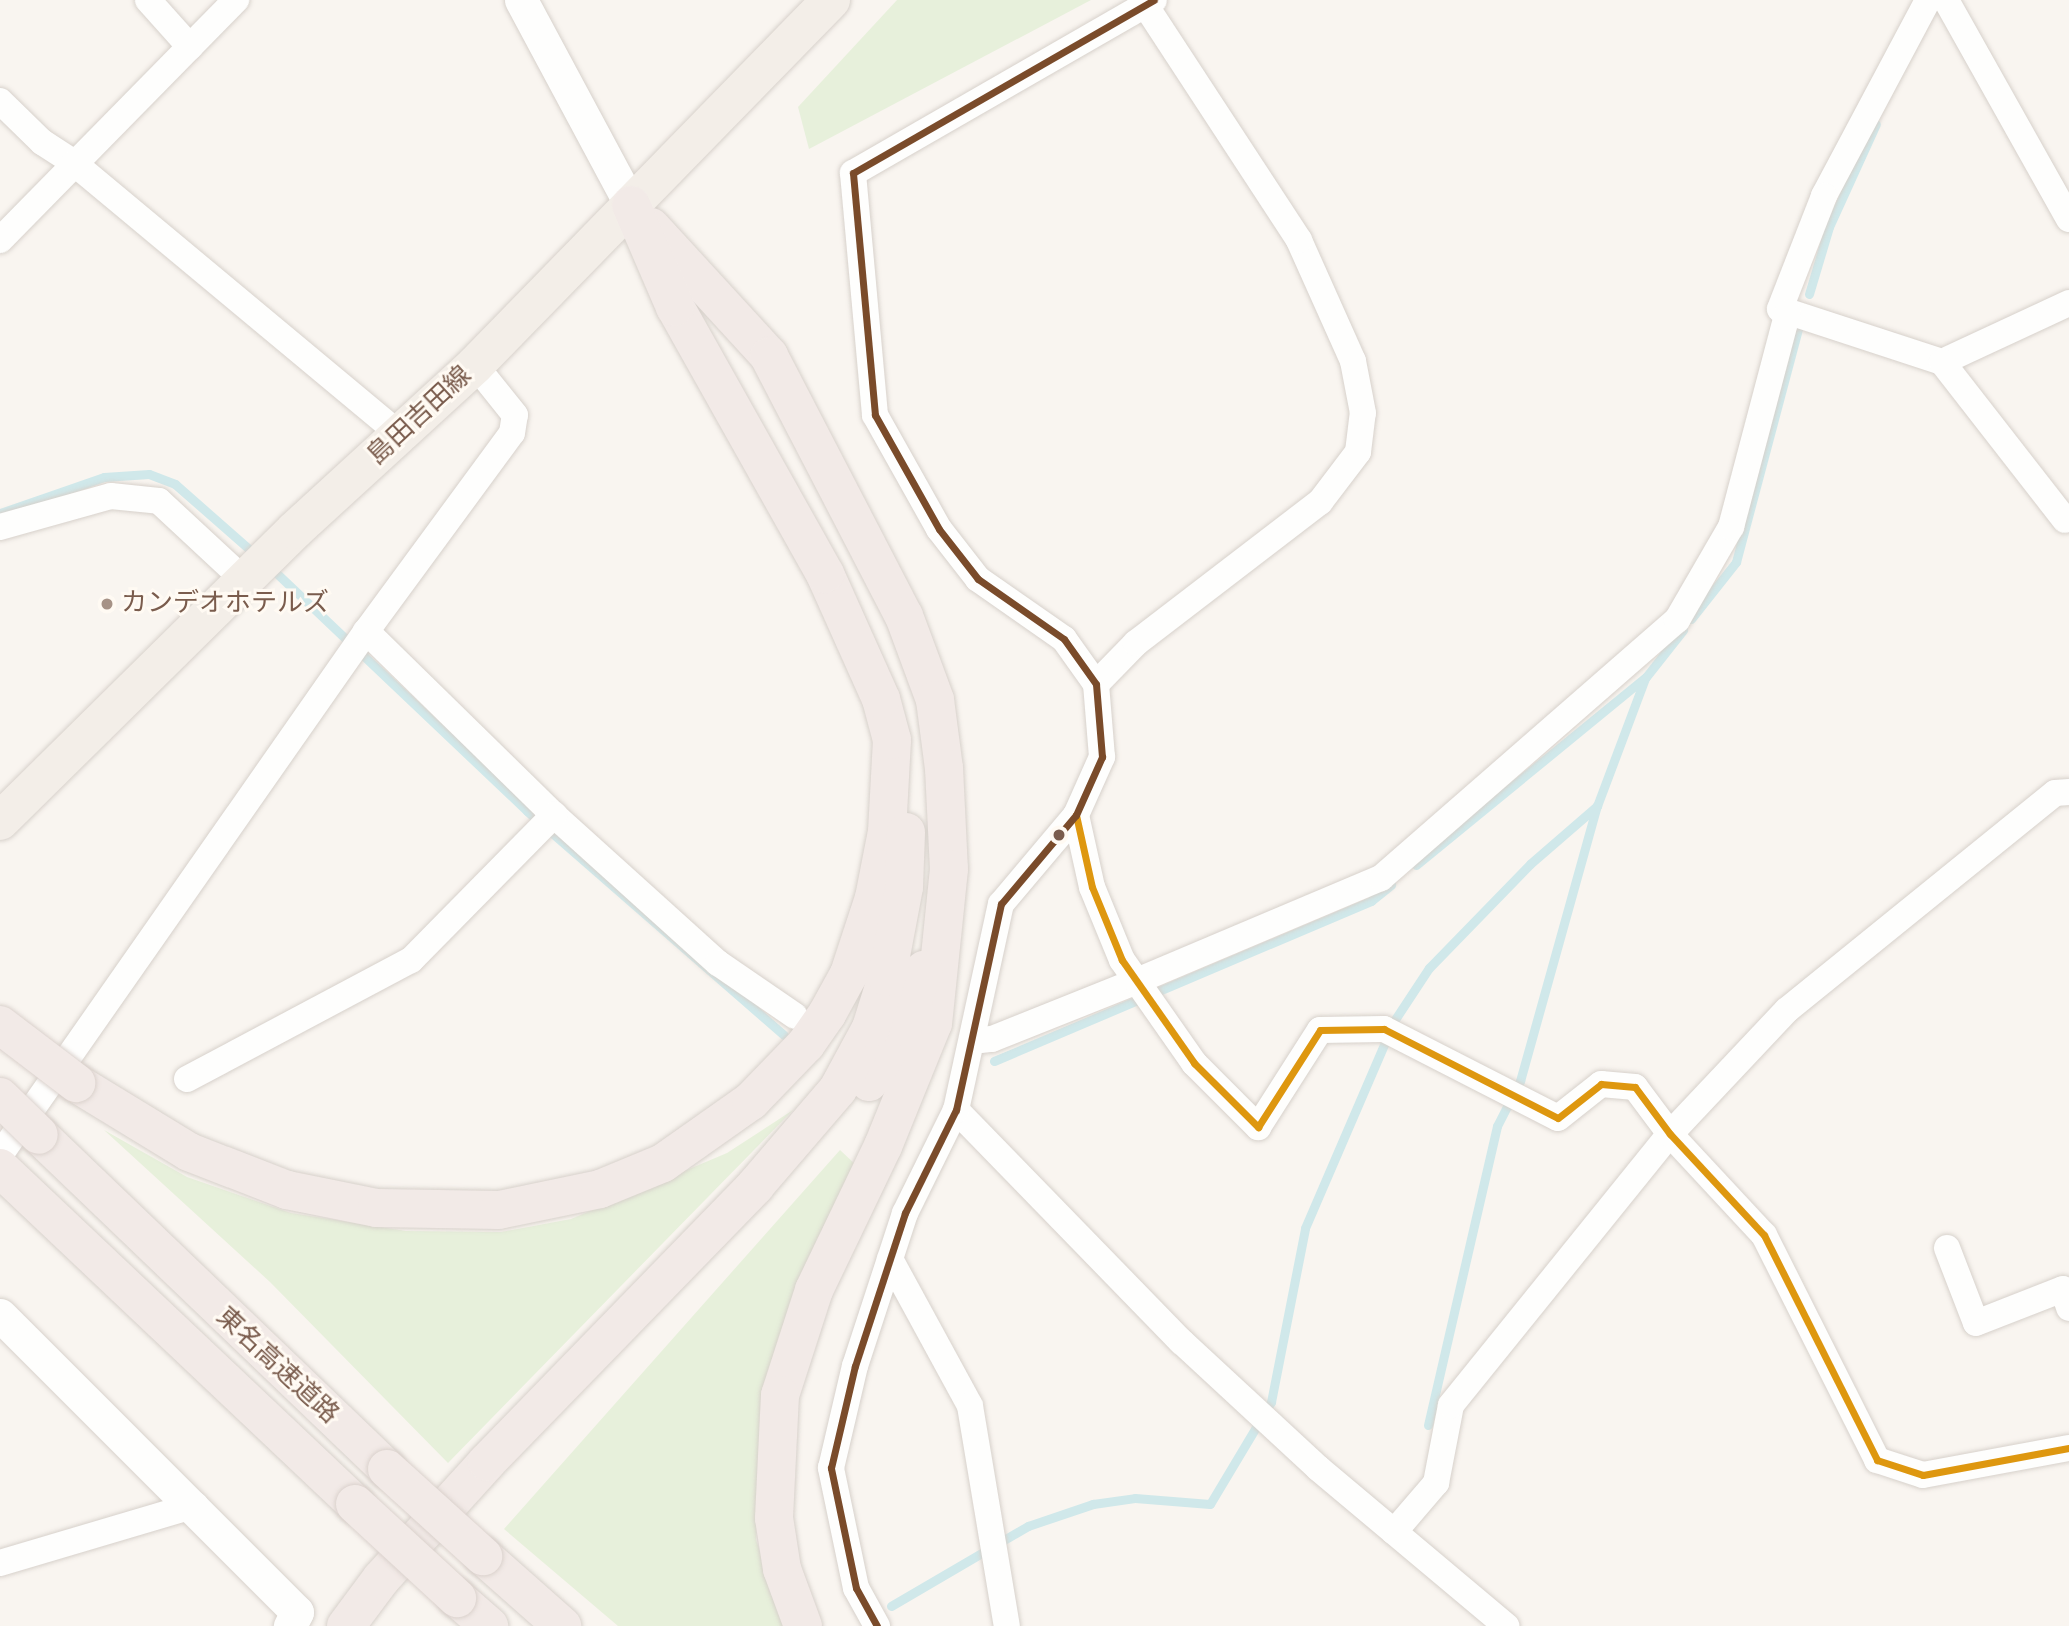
<!DOCTYPE html>
<html>
<head>
<meta charset="utf-8">
<style>
	body { margin:0 }
	#map { position:relative; width:2069px; height:1626px; overflow:hidden; background:#f9f5f0; font-family:"Sofia Sans Condensed","Noto Sans JP",sans-serif }
	div>[style] { position:absolute }
	.green>* { inset:0; background:#e7f0db }
	.stream>* { height:9px; margin:-4.5px; padding:0 4.5px; transform-origin:4.5px; border-radius:4.5px; background:#d0e8ea }
	.roads { filter:drop-shadow(0 0 2px #d7d1cb) drop-shadow(0 0 2px #d7d1cb) }
	.minor>* { height:26px; margin:-13px; padding:0 13px; transform-origin:13px; border-radius:13px; background:#fefefd }
	.tertiary>* { height:33px; margin:-16.5px; padding:0 16.5px; transform-origin:16.5px; border-radius:16.5px; background:#fefefd }
	.primary>* { height:38px; margin:-19px; padding:0 19px; transform-origin:19px; border-radius:19px; background:#f3eee8 }
	.motorway>* { height:38px; margin:-19px; padding:0 19px; transform-origin:19px; border-radius:19px; background:#f2eae7 }
	.bridges { filter:drop-shadow(0 0 2px #dad1cc) drop-shadow(0 0 2px #dad1cc) }
	.motorway-bridge>* { height:38px; margin:-19px; padding:0 19px; transform-origin:19px; border-radius:19px; background:#f2eae7 }
	.bus-1>* { height:7px; margin:-3.5px; padding:0 3.5px; transform-origin:3.5px; border-radius:3.5px; background:#de970f }
	.bus-2>* { height:7px; margin:-3.5px; padding:0 3.5px; transform-origin:3.5px; border-radius:3.5px; background:#7a4b2a }
	.dots>* { width:19px; height:19px; translate:-50% -50%; box-sizing:border-box; border:4px solid #fffaf3; border-radius:50% }
	span { translate:-50% -50%; white-space:nowrap; text-align:center; line-height:1.15; -webkit-text-stroke:6px #fffaf3; paint-order:stroke }
	.street-label { font-size:26px; color:#7a5c4d }
	.poi-label { font-size:26px; color:#7a5c4d }
	.left { translate:0 -50%; text-align:left }
</style>
</head>
<body>
<div id="map">
	<div class="green">
		<i style="clip-path:polygon(897px 0,1091px 0,809px 149px,798px 107px)"></i>
		<i style="clip-path:polygon(793px 1110px,448px 1463px,270px 1282px,104px 1130px,187px 1177px,291px 1213px,406px 1231px,501px 1232px,571px 1219px,727px 1153px)"></i>
		<i style="clip-path:polygon(840px 1150px,856px 1165px,761px 1450px,756px 1540px,787px 1626px,618px 1626px,504px 1529px)"></i>
	</div>
	<div class="stream">
		<i style="left:1809px;top:294px;width:70px;rotate:-73.4deg"></i>
		<i style="left:1829px;top:227px;width:113px;rotate:-65.5deg"></i>
		<i style="left:0;top:513px;width:110px;rotate:-19.1deg"></i>
		<i style="left:104px;top:477px;width:45px;rotate:-3.8deg"></i>
		<i style="left:149px;top:474px;width:28px;rotate:21deg"></i>
		<i style="left:175px;top:484px;width:109px;rotate:41.3deg"></i>
		<i style="left:270px;top:567px;width:354px;rotate:43.5deg"></i>
		<i style="left:527px;top:811px;width:341px;rotate:41.1deg"></i>
		<i style="left:1691px;top:619px;width:73px;rotate:-51.7deg"></i>
		<i style="left:1736px;top:562px;width:241px;rotate:-75.1deg"></i>
		<i style="left:1416px;top:865px;width:297px;rotate:-39.3deg"></i>
		<i style="left:1646px;top:677px;width:60px;rotate:-51.8deg"></i>
		<i style="left:994px;top:1061px;width:410px;rotate:-23deg"></i>
		<i style="left:1371px;top:901px;width:26px;rotate:-39deg"></i>
		<i style="left:1428px;top:1425px;width:307px;rotate:-77deg"></i>
		<i style="left:1497px;top:1126px;width:51px;rotate:-62.9deg"></i>
		<i style="left:1520px;top:1081px;width:286px;rotate:-74.4deg"></i>
		<i style="left:1597px;top:806px;width:137px;rotate:-69.4deg"></i>
		<i style="left:891px;top:1606px;width:159px;rotate:-30.3deg"></i>
		<i style="left:1028px;top:1526px;width:69px;rotate:-18.7deg"></i>
		<i style="left:1093px;top:1504px;width:42px;rotate:-8.1deg"></i>
		<i style="left:1135px;top:1498px;width:75px;rotate:4.6deg"></i>
		<i style="left:1210px;top:1504px;width:119px;rotate:-59.1deg"></i>
		<i style="left:1271px;top:1402px;width:177px;rotate:-78.9deg"></i>
		<i style="left:1305px;top:1228px;width:225px;rotate:-66.7deg"></i>
		<i style="left:1394px;top:1021px;width:64px;rotate:-56.6deg"></i>
		<i style="left:1429px;top:968px;width:145px;rotate:-45.8deg"></i>
		<i style="left:1530px;top:864px;width:89px;rotate:-40.9deg"></i>
	</div>
	<div class="roads">
		<div class="minor">
			<i style="left:148px;top:0;width:63px;rotate:48.2deg"></i>
			<i style="left:1928px;top:0;width:222px;rotate:118deg"></i>
			<i style="left:1824px;top:196px;width:121px;rotate:111.3deg"></i>
			<i style="left:1780px;top:309px;width:170px;rotate:18.1deg"></i>
			<i style="left:1942px;top:362px;width:140px;rotate:-24.9deg"></i>
			<i style="left:1946px;top:0;width:251px;rotate:60.7deg"></i>
			<i style="left:0;top:101px;width:59px;rotate:44.3deg"></i>
			<i style="left:42px;top:142px;width:38px;rotate:33deg"></i>
			<i style="left:74px;top:163px;width:425px;rotate:39.8deg"></i>
			<i style="left:0;top:240px;width:337px;rotate:-45.5deg"></i>
			<i style="left:1942px;top:362px;width:200px;rotate:52.1deg"></i>
			<i style="left:0;top:527px;width:115px;rotate:-15.6deg"></i>
			<i style="left:111px;top:496px;width:48px;rotate:5.9deg"></i>
			<i style="left:159px;top:501px;width:117px;rotate:42.9deg"></i>
			<i style="left:366px;top:631px;width:263px;rotate:44.4deg"></i>
			<i style="left:554px;top:815px;width:221px;rotate:42.1deg"></i>
			<i style="left:718px;top:963px;width:93px;rotate:34.5deg"></i>
			<i style="left:1096px;top:684px;width:57px;rotate:-45.7deg"></i>
			<i style="left:1136px;top:643px;width:232px;rotate:-37.5deg"></i>
			<i style="left:1320px;top:502px;width:63px;rotate:-52.8deg"></i>
			<i style="left:1358px;top:452px;width:39px;rotate:-83deg"></i>
			<i style="left:1363px;top:413px;width:53px;rotate:-100.9deg"></i>
			<i style="left:1353px;top:361px;width:133px;rotate:-114.1deg"></i>
			<i style="left:1299px;top:240px;width:287px;rotate:-123.2deg"></i>
			<i style="left:1076px;top:815px;width:74px;rotate:77.5deg"></i>
			<i style="left:1092px;top:887px;width:79px;rotate:67.7deg"></i>
			<i style="left:1122px;top:960px;width:126px;rotate:55deg"></i>
			<i style="left:1194px;top:1063px;width:91px;rotate:45deg"></i>
			<i style="left:1258px;top:1127px;width:115px;rotate:-57.4deg"></i>
			<i style="left:1320px;top:1030px;width:64px;rotate:-0.9deg"></i>
			<i style="left:1384px;top:1029px;width:195px;rotate:27.1deg"></i>
			<i style="left:1558px;top:1118px;width:55px;rotate:-38.3deg"></i>
			<i style="left:1601px;top:1084px;width:34px;rotate:5deg"></i>
			<i style="left:1635px;top:1087px;width:59px;rotate:53.3deg"></i>
			<i style="left:1670px;top:1134px;width:138px;rotate:47.1deg"></i>
			<i style="left:1764px;top:1235px;width:252px;rotate:63.3deg"></i>
			<i style="left:1877px;top:1460px;width:48px;rotate:18.1deg"></i>
			<i style="left:1923px;top:1475px;width:148px;rotate:-10.5deg"></i>
			<i style="left:972px;top:1041px;width:20px;rotate:-6deg"></i>
			<i style="left:992px;top:1039px;width:156px;rotate:-21.8deg"></i>
			<i style="left:1137px;top:981px;width:265px;rotate:-22.9deg"></i>
			<i style="left:1381px;top:878px;width:393px;rotate:-41.1deg"></i>
			<i style="left:1677px;top:620px;width:108px;rotate:-59.9deg"></i>
			<i style="left:1731px;top:527px;width:222px;rotate:-75.2deg"></i>
			<i style="left:187px;top:1079px;width:254px;rotate:-28deg"></i>
			<i style="left:411px;top:960px;width:204px;rotate:-45.4deg"></i>
			<i style="left:956px;top:1110px;width:324px;rotate:45.8deg"></i>
			<i style="left:1182px;top:1342px;width:185px;rotate:42.8deg"></i>
			<i style="left:1318px;top:1468px;width:246px;rotate:40deg"></i>
			<i style="left:0;top:1155px;width:637px;rotate:-55.04deg"></i>
			<i style="left:365px;top:633px;width:248px;rotate:-53.7deg"></i>
			<i style="left:512px;top:433px;width:18px;rotate:-81deg"></i>
			<i style="left:515px;top:415px;width:64px;rotate:-128.7deg"></i>
			<i style="left:1947px;top:1248px;width:80px;rotate:68.9deg"></i>
			<i style="left:1976px;top:1323px;width:93px;rotate:-21.3deg"></i>
			<i style="left:2063px;top:1289px;width:20px;rotate:72deg"></i>
			<i style="left:890px;top:1259px;width:167px;rotate:61.4deg"></i>
			<i style="left:970px;top:1406px;width:223px;rotate:80.5deg"></i>
			<i style="left:1394px;top:1532px;width:65px;rotate:-49.4deg"></i>
			<i style="left:1436px;top:1483px;width:79px;rotate:-79.1deg"></i>
			<i style="left:1451px;top:1405px;width:348px;rotate:-51.1deg"></i>
			<i style="left:1670px;top:1134px;width:170px;rotate:-46.7deg"></i>
			<i style="left:1787px;top:1010px;width:345px;rotate:-39deg"></i>
			<i style="left:2055px;top:793px;width:14px;rotate:-4deg"></i>
			<i style="left:0;top:1563px;width:204px;rotate:-16.5deg"></i>
			<i style="left:877px;top:1626px;width:43px;rotate:-118.9deg"></i>
			<i style="left:856px;top:1588px;width:123px;rotate:-101.8deg"></i>
			<i style="left:831px;top:1468px;width:105px;rotate:-76.8deg"></i>
			<i style="left:855px;top:1366px;width:161px;rotate:-71.9deg"></i>
			<i style="left:905px;top:1213px;width:115px;rotate:-63.7deg"></i>
			<i style="left:956px;top:1110px;width:211px;rotate:-77.7deg"></i>
			<i style="left:1001px;top:904px;width:116px;rotate:-49.9deg"></i>
			<i style="left:1076px;top:815px;width:64px;rotate:-65.9deg"></i>
			<i style="left:1102px;top:757px;width:73px;rotate:-94.7deg"></i>
			<i style="left:1096px;top:684px;width:55px;rotate:-125.4deg"></i>
			<i style="left:1064px;top:639px;width:105px;rotate:-145.1deg"></i>
			<i style="left:978px;top:579px;width:63px;rotate:-128deg"></i>
			<i style="left:939px;top:529px;width:131px;rotate:-119.3deg"></i>
			<i style="left:875px;top:415px;width:243px;rotate:-95.2deg"></i>
			<i style="left:853px;top:173px;width:347px;rotate:-29.9deg"></i>
		</div>
		<div class="tertiary">
			<i style="left:521px;top:0;width:233px;rotate:61.8deg"></i>
			<i style="left:0;top:1315px;width:420px;rotate:45deg"></i>
			<i style="left:297px;top:1612px;width:16px;rotate:117deg"></i>
		</div>
		<div class="primary">
			<i style="left:0;top:821px;width:414px;rotate:-44.6deg"></i>
			<i style="left:295px;top:530px;width:244px;rotate:-42.5deg"></i>
			<i style="left:475px;top:365px;width:510px;rotate:-45.72deg"></i>
		</div>
		<div class="motorway">
			<i style="left:651px;top:227px;width:175px;rotate:47.5deg"></i>
			<i style="left:769px;top:356px;width:293px;rotate:62.6deg"></i>
			<i style="left:904px;top:616px;width:90px;rotate:69.7deg"></i>
			<i style="left:935px;top:700px;width:69px;rotate:82.5deg"></i>
			<i style="left:944px;top:768px;width:101px;rotate:87.2deg"></i>
			<i style="left:949px;top:869px;width:155px;rotate:95.9deg"></i>
			<i style="left:933px;top:1023px;width:133px;rotate:112.1deg"></i>
			<i style="left:883px;top:1146px;width:160px;rotate:115.6deg"></i>
			<i style="left:814px;top:1290px;width:110px;rotate:107.9deg"></i>
			<i style="left:780px;top:1395px;width:123px;rotate:92.8deg"></i>
			<i style="left:774px;top:1518px;width:52px;rotate:81.1deg"></i>
			<i style="left:782px;top:1569px;width:61px;rotate:69.8deg"></i>
			<i style="left:869px;top:1082px;width:65px;rotate:-58.3deg"></i>
			<i style="left:903px;top:1027px;width:61px;rotate:-69.8deg"></i>
			<i style="left:76px;top:1083px;width:132px;rotate:31.4deg"></i>
			<i style="left:189px;top:1152px;width:105px;rotate:21.2deg"></i>
			<i style="left:287px;top:1190px;width:92px;rotate:11.3deg"></i>
			<i style="left:377px;top:1208px;width:122px;rotate:0.9deg"></i>
			<i style="left:499px;top:1210px;width:103px;rotate:-11.7deg"></i>
			<i style="left:600px;top:1189px;width:68px;rotate:-22.4deg"></i>
			<i style="left:663px;top:1163px;width:108px;rotate:-35.2deg"></i>
			<i style="left:751px;top:1101px;width:79px;rotate:-46deg"></i>
			<i style="left:806px;top:1044px;width:37px;rotate:-55deg"></i>
			<i style="left:827px;top:1014px;width:46px;rotate:-61.2deg"></i>
			<i style="left:849px;top:974px;width:80px;rotate:-71.8deg"></i>
			<i style="left:874px;top:898px;width:67px;rotate:-78.9deg"></i>
			<i style="left:887px;top:832px;width:92px;rotate:-86.9deg"></i>
			<i style="left:892px;top:740px;width:42px;rotate:-105deg"></i>
			<i style="left:881px;top:699px;width:137px;rotate:-114.1deg"></i>
			<i style="left:825px;top:574px;width:306px;rotate:-119.3deg"></i>
			<i style="left:675px;top:307px;width:111px;rotate:-113.3deg"></i>
			<i style="left:39px;top:1135px;width:482px;rotate:43.8deg"></i>
			<i style="left:0;top:1168px;width:489px;rotate:43.4deg"></i>
			<i style="left:483px;top:1556px;width:106px;rotate:41.5deg"></i>
			<i style="left:457px;top:1598px;width:43px;rotate:41.2deg"></i>
			<i style="left:346px;top:1626px;width:59px;rotate:-53.3deg"></i>
			<i style="left:381px;top:1579px;width:158px;rotate:-47.8deg"></i>
			<i style="left:487px;top:1462px;width:385px;rotate:-45.8deg"></i>
			<i style="left:755px;top:1186px;width:128px;rotate:-49.4deg"></i>
			<i style="left:838px;top:1089px;width:69px;rotate:-61.6deg"></i>
			<i style="left:871px;top:1028px;width:53px;rotate:-72.6deg"></i>
			<i style="left:887px;top:977px;width:92px;rotate:-79.3deg"></i>
			<i style="left:904px;top:887px;width:55px;rotate:-87.9deg"></i>
		</div>
	</div>
	<div class="bridges">
		<div class="motorway-bridge">
			<i style="left:0;top:1025px;width:96px;rotate:37.3deg"></i>
			<i style="left:0;top:1097px;width:54px;rotate:44.3deg"></i>
			<i style="left:387px;top:1469px;width:130px;rotate:42.2deg"></i>
			<i style="left:355px;top:1504px;width:139px;rotate:42.7deg"></i>
		</div>
	</div>
	<div class="bus-1">
		<i style="left:1076px;top:815px;width:74px;rotate:77.5deg"></i>
		<i style="left:1092px;top:887px;width:79px;rotate:67.7deg"></i>
		<i style="left:1122px;top:960px;width:126px;rotate:55deg"></i>
		<i style="left:1194px;top:1063px;width:91px;rotate:45deg"></i>
		<i style="left:1258px;top:1127px;width:115px;rotate:-57.4deg"></i>
		<i style="left:1320px;top:1030px;width:64px;rotate:-0.9deg"></i>
		<i style="left:1384px;top:1029px;width:195px;rotate:27.1deg"></i>
		<i style="left:1558px;top:1118px;width:55px;rotate:-38.3deg"></i>
		<i style="left:1601px;top:1084px;width:34px;rotate:5deg"></i>
		<i style="left:1635px;top:1087px;width:59px;rotate:53.3deg"></i>
		<i style="left:1670px;top:1134px;width:138px;rotate:47.1deg"></i>
		<i style="left:1764px;top:1235px;width:252px;rotate:63.3deg"></i>
		<i style="left:1877px;top:1460px;width:48px;rotate:18.1deg"></i>
		<i style="left:1923px;top:1475px;width:148px;rotate:-10.5deg"></i>
	</div>
	<div class="bus-2">
		<i style="left:877px;top:1626px;width:43px;rotate:-118.9deg"></i>
		<i style="left:856px;top:1588px;width:123px;rotate:-101.8deg"></i>
		<i style="left:831px;top:1468px;width:105px;rotate:-76.8deg"></i>
		<i style="left:855px;top:1366px;width:161px;rotate:-71.9deg"></i>
		<i style="left:905px;top:1213px;width:115px;rotate:-63.7deg"></i>
		<i style="left:956px;top:1110px;width:211px;rotate:-77.7deg"></i>
		<i style="left:1001px;top:904px;width:116px;rotate:-49.9deg"></i>
		<i style="left:1076px;top:815px;width:64px;rotate:-65.9deg"></i>
		<i style="left:1102px;top:757px;width:73px;rotate:-94.7deg"></i>
		<i style="left:1096px;top:684px;width:55px;rotate:-125.4deg"></i>
		<i style="left:1064px;top:639px;width:105px;rotate:-145.1deg"></i>
		<i style="left:978px;top:579px;width:63px;rotate:-128deg"></i>
		<i style="left:939px;top:529px;width:131px;rotate:-119.3deg"></i>
		<i style="left:875px;top:415px;width:243px;rotate:-95.2deg"></i>
		<i style="left:853px;top:173px;width:347px;rotate:-29.9deg"></i>
	</div>
	<div class="dots">
		<i style="left:107px;top:604px;background:#a69286"></i>
		<i style="left:1059px;top:835px;background:#7a5c4d"></i>
	</div>
	<div class="street-label">
		<span style="left:420px;top:416px;rotate:-43deg">島田吉田線</span>
		<span style="left:277px;top:1366px;rotate:43deg">東名高速道路</span>
	</div>
	<div class="poi-label">
		<span class="left" style="left:121px;top:604px">カンデオホテルズ</span>
	</div>
</div>
</body>
</html>
